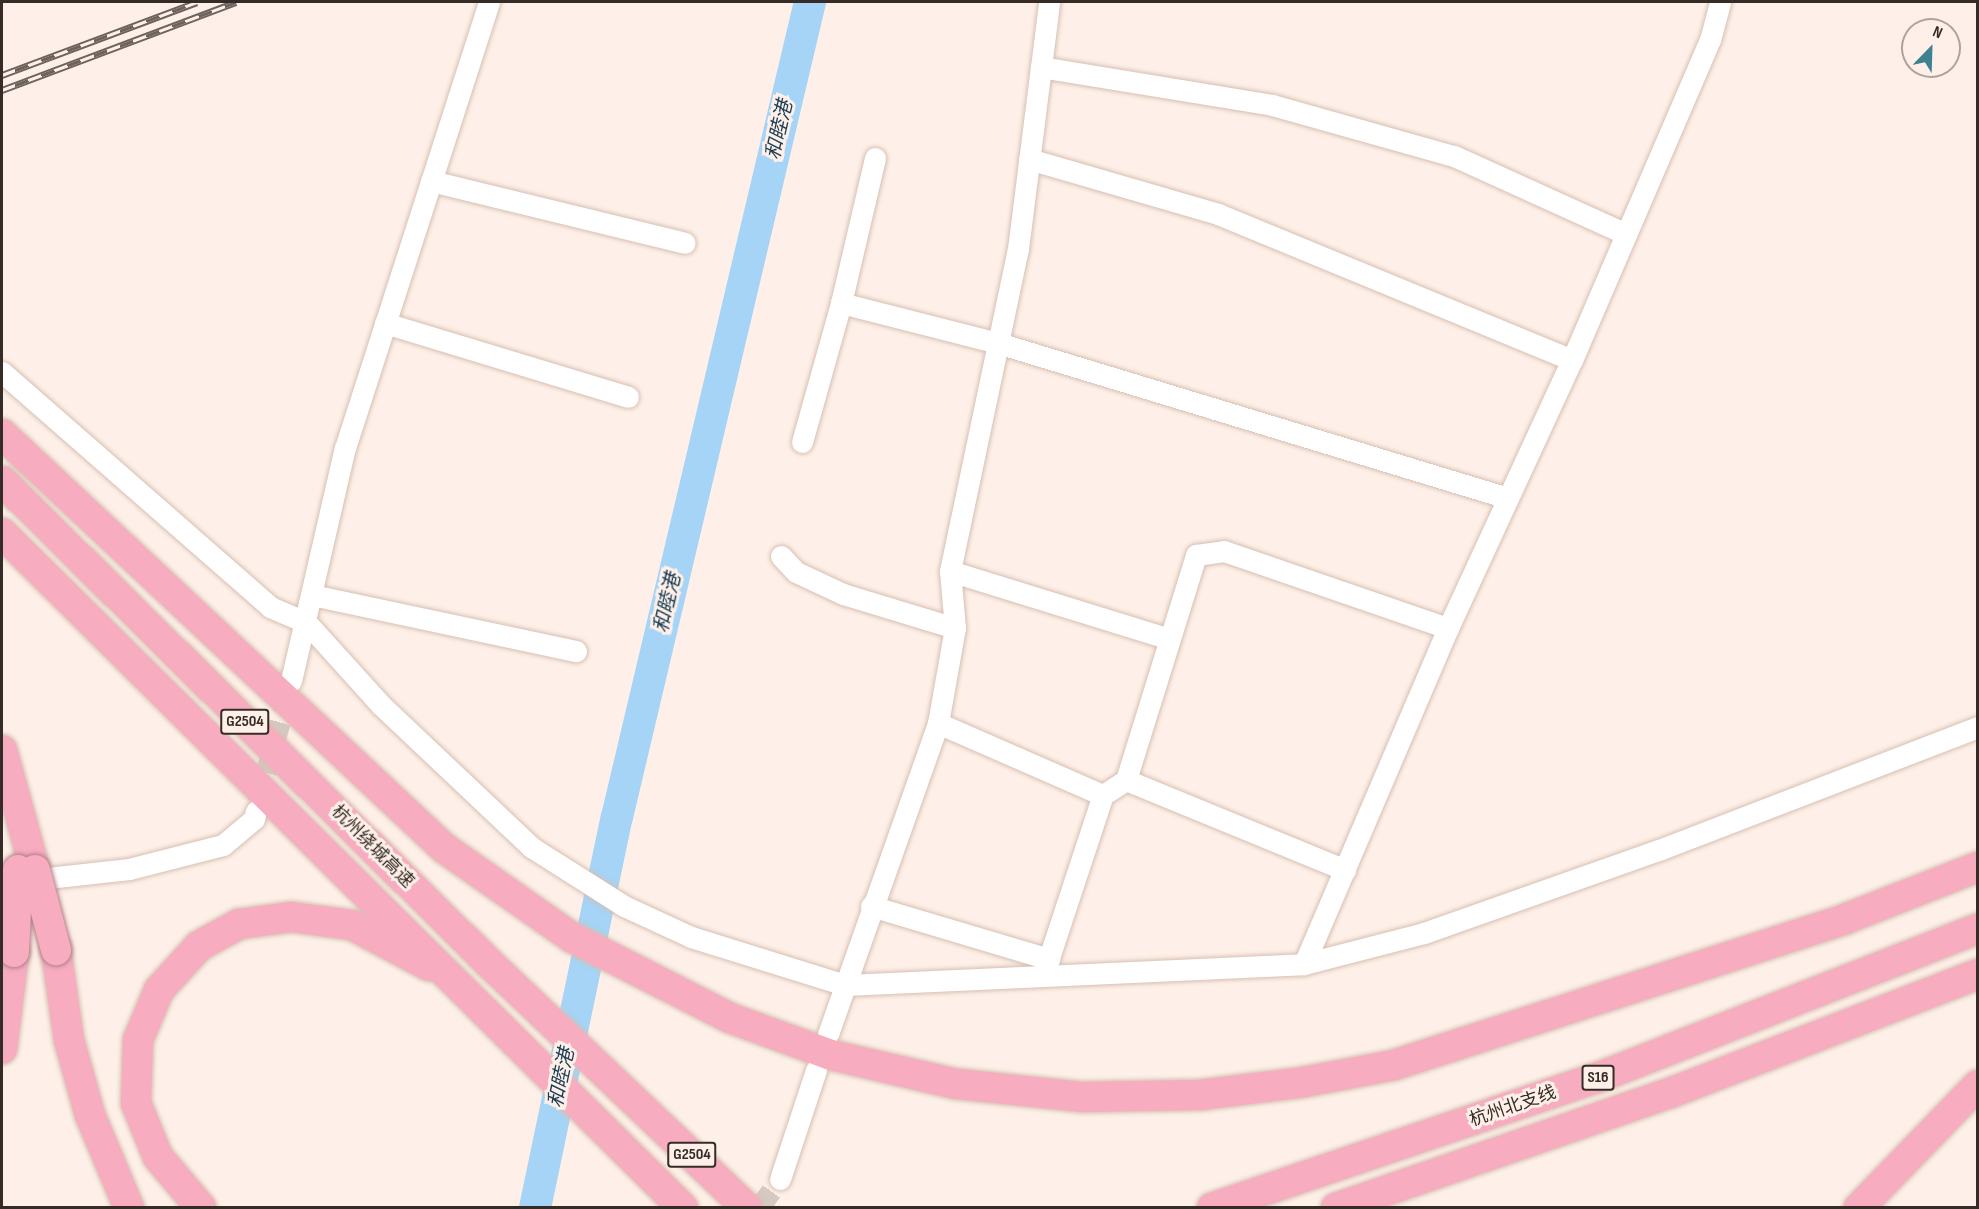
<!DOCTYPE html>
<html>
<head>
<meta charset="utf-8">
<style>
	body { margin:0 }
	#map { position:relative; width:1979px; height:1209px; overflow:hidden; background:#fef0e8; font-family:"Sofia Sans Condensed","Noto Sans SC",sans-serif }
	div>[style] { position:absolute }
	.river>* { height:32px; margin:-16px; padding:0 16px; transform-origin:16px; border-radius:16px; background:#a5d4f6 }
	.minor-tunnel>* { height:21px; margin-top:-10.5px; transform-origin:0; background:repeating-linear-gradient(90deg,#d6c9c1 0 21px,transparent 0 31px) }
	.roads { filter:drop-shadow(0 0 2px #d6bfb2) drop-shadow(0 0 2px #d6bfb2) }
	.minor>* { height:21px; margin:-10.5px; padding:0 10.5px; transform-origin:10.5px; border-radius:10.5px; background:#fff }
	.highway>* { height:30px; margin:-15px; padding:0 15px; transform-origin:15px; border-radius:15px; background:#f7acc0 }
	.rail>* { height:7px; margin-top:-3.5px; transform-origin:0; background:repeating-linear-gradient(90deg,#fef0e8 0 14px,#6d625c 0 28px); box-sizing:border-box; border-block:2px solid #6d625c }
	.bridges { filter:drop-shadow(0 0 2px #b37f8a) drop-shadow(0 0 2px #b37f8a) }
	.highway-bridge>* { height:30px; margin:-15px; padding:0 15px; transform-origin:15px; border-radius:15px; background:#f7acc0 }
	span { translate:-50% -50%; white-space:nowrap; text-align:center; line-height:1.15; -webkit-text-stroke:6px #fef0e8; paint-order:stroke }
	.shield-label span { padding:2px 4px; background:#fef0e8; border:2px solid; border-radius:4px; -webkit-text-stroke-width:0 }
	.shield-label { font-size:16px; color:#352c27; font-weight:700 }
	.street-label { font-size:18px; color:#352c27 }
	.water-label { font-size:20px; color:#1a3d54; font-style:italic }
	.frame { position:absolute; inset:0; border:3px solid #352c27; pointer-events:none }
	.north { position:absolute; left:1901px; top:18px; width:60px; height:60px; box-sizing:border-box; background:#fef0e8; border:2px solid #aea29b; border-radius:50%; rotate:23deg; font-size:16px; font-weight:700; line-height:24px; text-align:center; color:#352c27 }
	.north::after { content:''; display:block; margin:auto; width:21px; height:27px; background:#3e8191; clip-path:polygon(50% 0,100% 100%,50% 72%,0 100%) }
</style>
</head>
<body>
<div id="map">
	<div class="river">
		<i style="left:535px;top:1208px;width:400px;rotate:-78.2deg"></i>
		<i style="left:617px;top:817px;width:838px;rotate:-76.68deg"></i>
	</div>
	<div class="minor-tunnel">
		<i style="left:258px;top:802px;width:116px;rotate:-74.5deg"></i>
		<i style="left:759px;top:1208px;width:36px;rotate:-54deg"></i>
	</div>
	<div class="roads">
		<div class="minor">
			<i style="left:1041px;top:67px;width:234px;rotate:9.3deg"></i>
			<i style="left:1272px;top:105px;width:189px;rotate:15.7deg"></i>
			<i style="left:1454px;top:156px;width:189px;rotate:24.4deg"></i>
			<i style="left:875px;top:158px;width:149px;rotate:103.2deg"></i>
			<i style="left:841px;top:303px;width:162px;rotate:14.3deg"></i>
			<i style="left:998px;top:343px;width:533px;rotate:16.91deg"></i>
			<i style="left:1029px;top:159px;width:197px;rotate:16.2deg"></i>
			<i style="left:1218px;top:214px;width:383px;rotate:22.4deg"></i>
			<i style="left:431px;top:181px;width:261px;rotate:13.7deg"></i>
			<i style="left:385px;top:323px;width:254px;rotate:16.9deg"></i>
			<i style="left:2px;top:372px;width:356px;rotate:41.2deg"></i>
			<i style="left:270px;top:607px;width:39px;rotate:23deg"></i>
			<i style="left:306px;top:622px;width:112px;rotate:47.9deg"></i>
			<i style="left:381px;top:705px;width:207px;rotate:43.4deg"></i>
			<i style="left:531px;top:847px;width:110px;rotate:32.4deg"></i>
			<i style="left:624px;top:906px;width:74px;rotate:24.8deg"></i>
			<i style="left:691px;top:937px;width:161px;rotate:17.3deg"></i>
			<i style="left:845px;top:985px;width:459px;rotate:-2.6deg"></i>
			<i style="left:1304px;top:964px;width:124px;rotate:-14.5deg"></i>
			<i style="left:1424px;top:933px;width:249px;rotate:-19.5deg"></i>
			<i style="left:1659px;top:850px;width:342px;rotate:-21.1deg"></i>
			<i style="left:802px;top:442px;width:144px;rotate:-74.3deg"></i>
			<i style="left:781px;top:556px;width:22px;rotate:47deg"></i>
			<i style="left:796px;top:572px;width:52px;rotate:25.1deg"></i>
			<i style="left:843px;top:594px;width:117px;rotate:16.9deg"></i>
			<i style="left:950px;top:571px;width:230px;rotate:17.2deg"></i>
			<i style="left:312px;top:595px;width:270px;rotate:12deg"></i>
			<i style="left:291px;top:681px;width:239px;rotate:-77deg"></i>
			<i style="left:345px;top:448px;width:469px;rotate:-72.1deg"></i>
			<i style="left:938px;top:723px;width:180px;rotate:23.6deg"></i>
			<i style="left:1126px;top:780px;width:237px;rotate:22.3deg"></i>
			<i style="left:2px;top:883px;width:128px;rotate:-6.3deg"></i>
			<i style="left:129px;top:869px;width:97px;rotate:-14.3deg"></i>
			<i style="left:223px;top:845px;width:40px;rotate:-40deg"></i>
			<i style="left:254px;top:819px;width:8px;rotate:-76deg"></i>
			<i style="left:871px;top:906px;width:186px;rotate:16.6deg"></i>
			<i style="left:1304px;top:964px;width:366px;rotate:-66.8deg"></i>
			<i style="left:1448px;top:628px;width:295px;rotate:-65.2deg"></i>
			<i style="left:1572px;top:360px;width:348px;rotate:-66.7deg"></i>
			<i style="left:1710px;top:40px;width:39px;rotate:-75deg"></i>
			<i style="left:1043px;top:976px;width:191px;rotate:-71.7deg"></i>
			<i style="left:1103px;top:795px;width:27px;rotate:-33deg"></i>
			<i style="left:1126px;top:780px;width:236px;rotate:-72.7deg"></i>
			<i style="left:1196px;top:555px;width:28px;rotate:-8deg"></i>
			<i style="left:1224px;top:551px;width:237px;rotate:19deg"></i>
			<i style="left:828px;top:1034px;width:330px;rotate:-70.5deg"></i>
			<i style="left:938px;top:723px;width:97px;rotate:-79.9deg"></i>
			<i style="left:955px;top:628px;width:57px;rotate:-95deg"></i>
			<i style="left:950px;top:571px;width:329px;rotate:-78.1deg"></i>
			<i style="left:1018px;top:249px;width:249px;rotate:-82.8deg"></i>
			<i style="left:780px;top:1179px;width:115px;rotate:-71.7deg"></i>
		</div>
		<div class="highway">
			<i style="left:2px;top:434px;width:606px;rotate:43.13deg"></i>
			<i style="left:444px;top:848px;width:155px;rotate:35deg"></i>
			<i style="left:571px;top:937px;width:178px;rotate:27deg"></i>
			<i style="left:730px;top:1018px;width:108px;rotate:20.1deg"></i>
			<i style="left:831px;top:1055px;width:129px;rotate:13deg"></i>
			<i style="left:957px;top:1084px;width:127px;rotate:5.9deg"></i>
			<i style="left:1083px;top:1097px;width:117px;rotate:-1deg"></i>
			<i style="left:1200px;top:1095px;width:105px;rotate:-7.1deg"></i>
			<i style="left:1304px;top:1082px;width:92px;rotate:-10.7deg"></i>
			<i style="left:1394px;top:1065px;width:474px;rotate:-17.9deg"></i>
			<i style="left:1845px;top:919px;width:143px;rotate:-21.4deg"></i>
			<i style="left:2px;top:481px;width:685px;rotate:44.7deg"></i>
			<i style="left:489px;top:963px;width:356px;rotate:43.5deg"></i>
			<i style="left:2px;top:533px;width:959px;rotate:44.75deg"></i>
			<i style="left:2px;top:750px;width:124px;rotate:74.6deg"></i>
			<i style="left:56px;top:950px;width:91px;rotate:81.8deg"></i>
			<i style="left:69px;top:1040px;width:78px;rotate:74.4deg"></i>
			<i style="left:90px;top:1115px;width:101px;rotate:67.2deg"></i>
			<i style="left:2px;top:1049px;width:98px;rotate:-82.9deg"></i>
			<i style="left:201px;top:1208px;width:67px;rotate:-130.1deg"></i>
			<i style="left:158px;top:1157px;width:58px;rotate:-112.2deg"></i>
			<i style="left:136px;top:1103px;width:63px;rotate:-88.2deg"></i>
			<i style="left:138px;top:1040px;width:54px;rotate:-67.2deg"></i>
			<i style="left:159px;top:990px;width:59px;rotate:-47.7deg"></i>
			<i style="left:199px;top:946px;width:46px;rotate:-28.8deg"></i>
			<i style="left:239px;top:924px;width:52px;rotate:-7.7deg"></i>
			<i style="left:291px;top:917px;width:62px;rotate:7.5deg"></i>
			<i style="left:352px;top:925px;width:87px;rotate:28deg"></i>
			<i style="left:1212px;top:1208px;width:406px;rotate:-18.7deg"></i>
			<i style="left:1597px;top:1078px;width:409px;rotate:-21.4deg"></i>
			<i style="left:1336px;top:1208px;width:353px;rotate:-19deg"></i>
			<i style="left:1670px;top:1093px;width:330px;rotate:-21.1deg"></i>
			<i style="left:1859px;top:1208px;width:171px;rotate:-45.9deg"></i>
		</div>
	</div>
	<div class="rail">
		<i style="left:2px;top:75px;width:208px;rotate:-20.5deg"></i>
		<i style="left:2px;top:90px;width:250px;rotate:-20.6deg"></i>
	</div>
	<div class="bridges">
		<div class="highway-bridge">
			<i style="left:35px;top:870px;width:83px;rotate:75.3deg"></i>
			<i style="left:14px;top:952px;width:82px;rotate:-87.2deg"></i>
		</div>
	</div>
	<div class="shield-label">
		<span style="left:245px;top:722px">G2504</span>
		<span style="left:1598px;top:1078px">S16</span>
		<span style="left:692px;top:1155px">G2504</span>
	</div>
	<div class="street-label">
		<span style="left:372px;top:847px;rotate:45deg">杭州绕城高速</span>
		<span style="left:1513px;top:1107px;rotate:-19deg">杭州北支线</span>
	</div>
	<div class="water-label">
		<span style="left:780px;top:130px;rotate:-77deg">和睦港</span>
		<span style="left:668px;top:603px;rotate:-77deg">和睦港</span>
		<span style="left:562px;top:1078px;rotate:-78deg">和睦港</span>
	</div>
	<div class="frame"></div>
	<div class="north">N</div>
</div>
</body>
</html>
